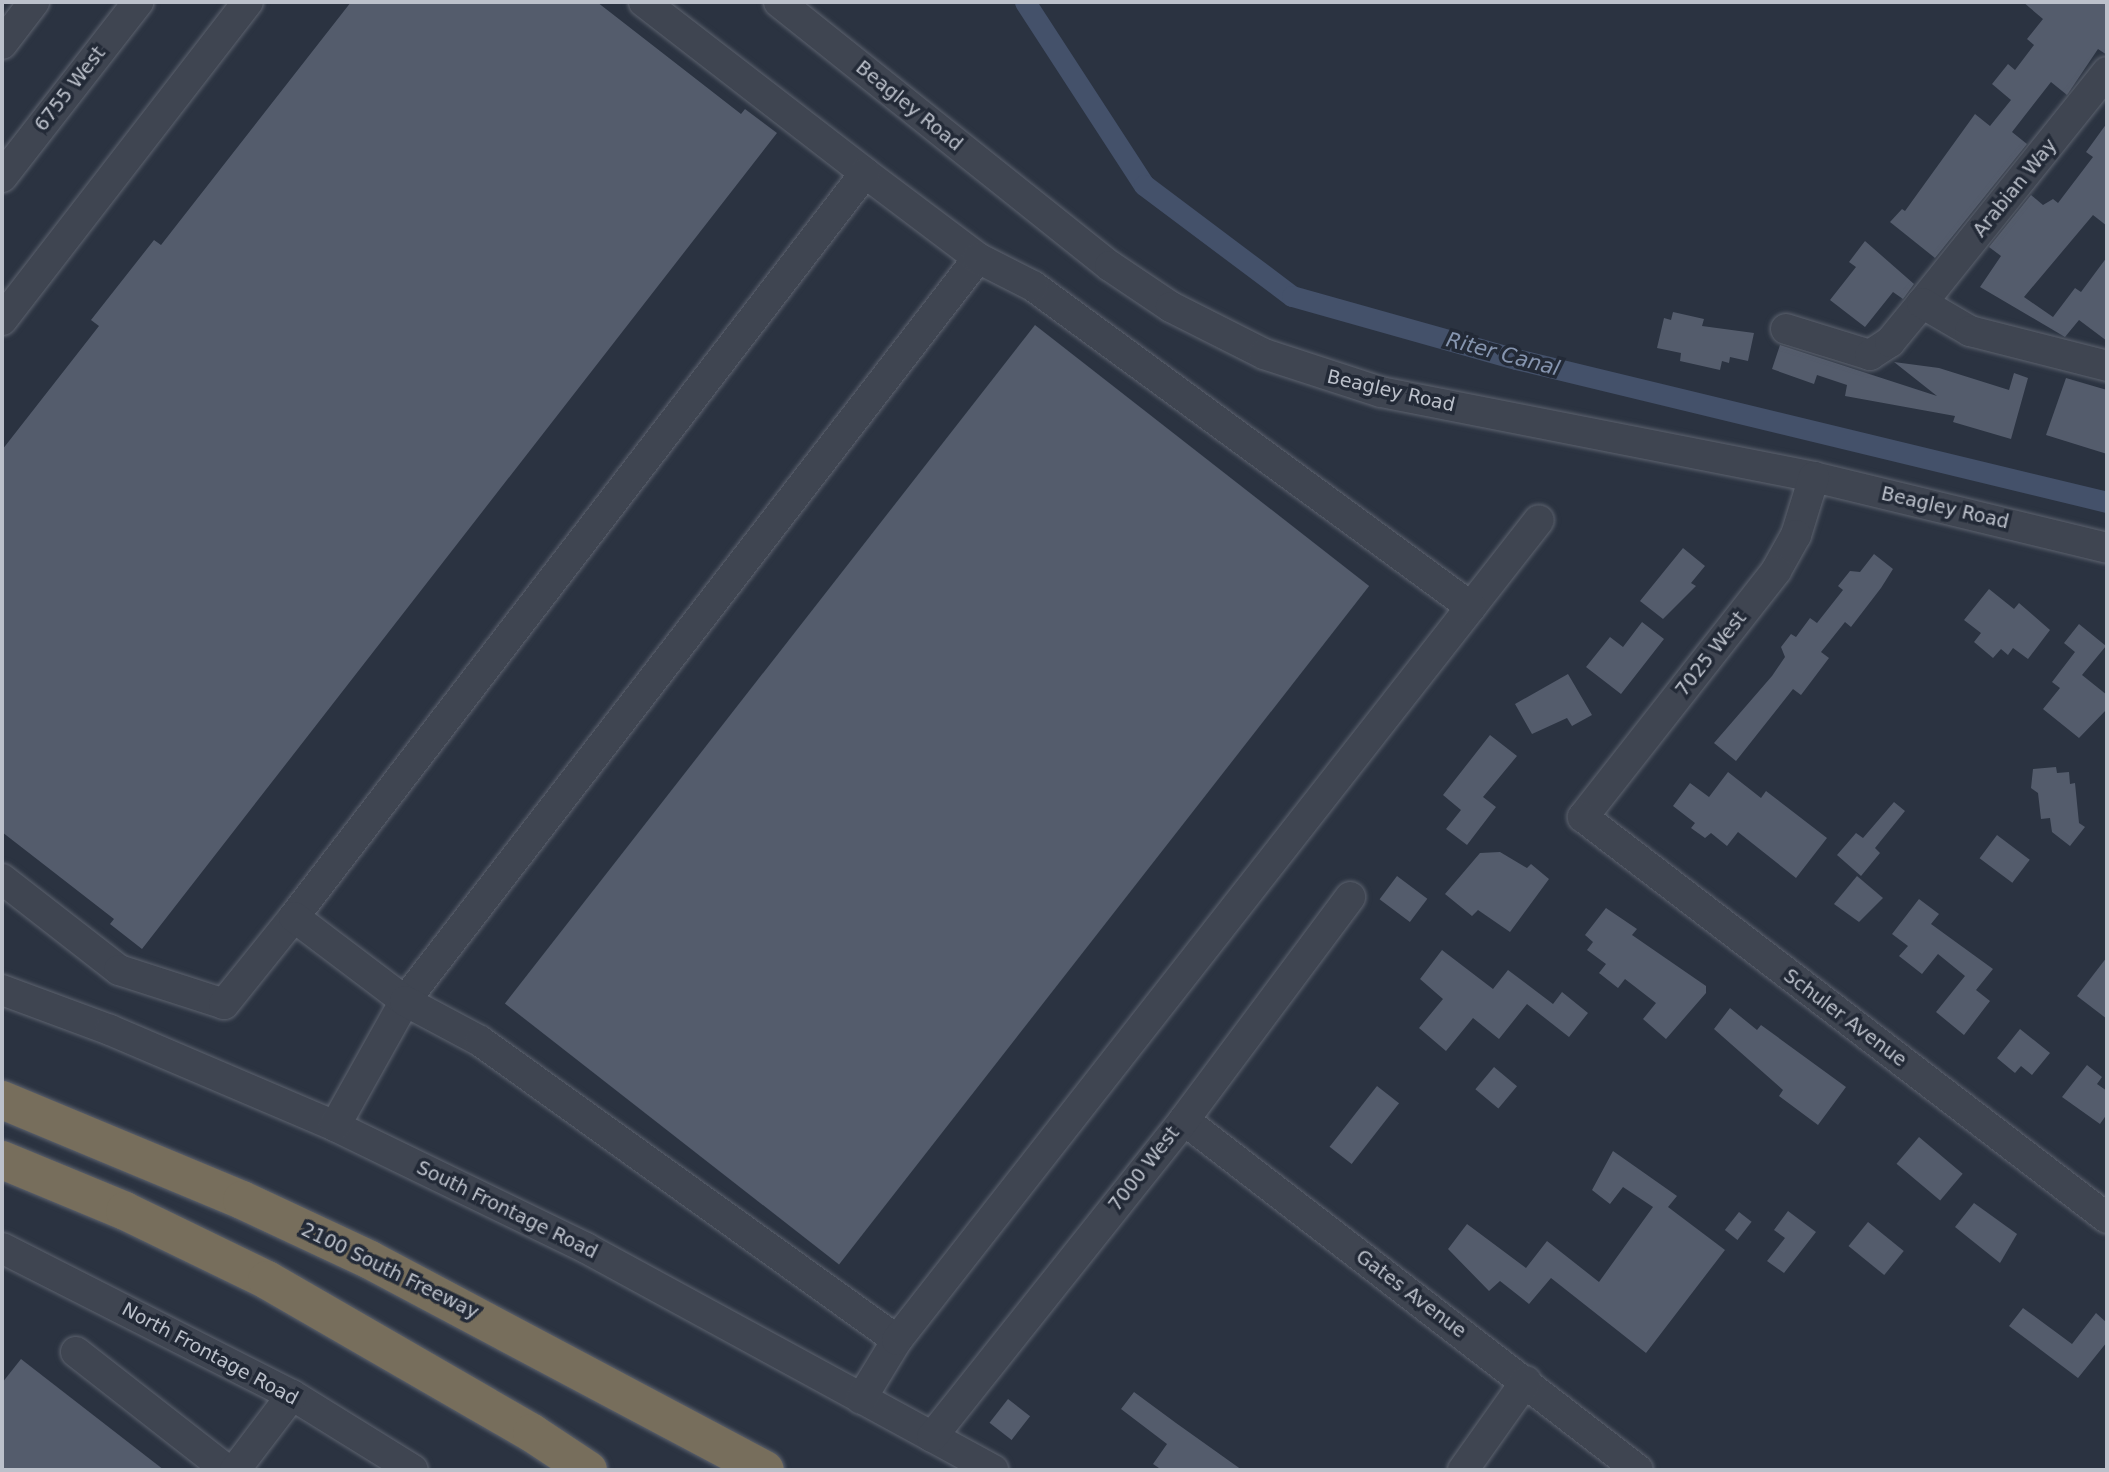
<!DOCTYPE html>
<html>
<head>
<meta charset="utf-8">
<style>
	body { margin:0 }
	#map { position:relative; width:2109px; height:1472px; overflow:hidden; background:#2b3341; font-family:"DejaVu Sans",sans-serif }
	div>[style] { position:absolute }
	.canal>* { height:21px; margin:-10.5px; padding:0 10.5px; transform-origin:10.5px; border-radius:10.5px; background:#44516a }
	.building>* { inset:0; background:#545c6c; transform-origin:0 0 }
	.roads { filter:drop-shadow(0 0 2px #5d636f) drop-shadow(0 0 2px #5d636f) }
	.minor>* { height:30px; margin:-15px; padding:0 15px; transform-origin:15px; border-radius:15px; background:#3f4551 }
	.highway>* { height:38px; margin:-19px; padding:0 19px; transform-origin:19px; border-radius:19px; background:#776e5c }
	span { translate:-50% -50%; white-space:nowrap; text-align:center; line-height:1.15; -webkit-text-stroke:7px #232a37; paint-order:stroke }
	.street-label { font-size:19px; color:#bcc1cb }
	.water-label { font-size:21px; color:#8695af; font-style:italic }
	.frame { position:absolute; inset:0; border:4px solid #bcc1cb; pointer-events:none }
</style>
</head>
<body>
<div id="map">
	<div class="canal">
		<i style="left:1025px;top:2px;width:218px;rotate:57deg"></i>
		<i style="left:1144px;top:185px;width:185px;rotate:36.9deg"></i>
		<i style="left:1292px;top:296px;width:233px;rotate:15.7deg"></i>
		<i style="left:1516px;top:359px;width:608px;rotate:13.6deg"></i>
	</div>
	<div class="building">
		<i style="clip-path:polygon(351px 2px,597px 2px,741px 114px,745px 109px,777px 133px,142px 949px,110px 924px,114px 919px,2px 832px,2px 450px,99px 326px,91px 320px,154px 240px,161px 245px)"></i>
		<i style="clip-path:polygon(2023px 2px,2107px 2px,2107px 55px,2098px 49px,2067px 95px,2051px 82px,2012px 132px,2027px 144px,1935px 258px,1890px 222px,1902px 209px,1905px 211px,1975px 114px,1990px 126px,2011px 100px,1992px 84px,2008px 64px,2015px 70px,2034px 45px,2027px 39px,2043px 19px)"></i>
		<i style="clip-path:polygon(2107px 123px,2107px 226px,2093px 215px,2024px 297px,2053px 317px,2075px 288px,2081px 292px,2107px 257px,2107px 341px,2079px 320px,2065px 337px,1980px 287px,2001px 256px,1989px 247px,2031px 195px,2043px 205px,2053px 199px,2058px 203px,2093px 157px,2086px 152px)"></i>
		<i style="clip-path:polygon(1865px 241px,1914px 284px,1903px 299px,1893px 292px,1865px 327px,1830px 300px,1856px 267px,1849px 262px)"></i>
		<i style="clip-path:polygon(1673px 312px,1704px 319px,1702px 326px,1754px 333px,1748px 361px,1730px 357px,1729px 363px,1722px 361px,1720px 370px,1680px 361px,1681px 353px,1657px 348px,1664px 318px,1671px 320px)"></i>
		<i style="left:1035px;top:325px;width:424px;height:861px;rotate:38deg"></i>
		<i style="clip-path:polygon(1780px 345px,1937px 396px,1894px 362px,1939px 368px,2009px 390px,2014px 373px,2028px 378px,2011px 439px,1953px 422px,1955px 416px,1845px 396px,1847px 385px,1817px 375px,1814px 384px,1772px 369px)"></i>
		<i style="clip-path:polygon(2066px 378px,2107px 390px,2107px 454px,2046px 435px)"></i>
		<i style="clip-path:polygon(1683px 548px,1705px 566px,1691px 583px,1696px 586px,1663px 619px,1640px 601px)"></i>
		<i style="clip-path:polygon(1874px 554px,1893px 569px,1881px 588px,1851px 627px,1845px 622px,1821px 652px,1829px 658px,1801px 695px,1793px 689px,1736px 761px,1714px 743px,1772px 676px,1785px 657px,1781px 647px,1791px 634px,1796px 637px,1810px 618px,1817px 623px,1843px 590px,1838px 586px,1850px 571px,1860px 572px)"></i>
		<i style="clip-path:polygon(1989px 589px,2014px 609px,2019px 603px,2050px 630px,2028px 659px,2013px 648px,2008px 655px,2001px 649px,1993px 658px,1974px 642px,1981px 633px,1964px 620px)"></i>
		<i style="clip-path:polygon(1642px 622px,1664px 639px,1621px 694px,1586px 667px,1610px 637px,1623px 647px)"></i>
		<i style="clip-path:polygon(2079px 624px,2106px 646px,2082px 675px,2107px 695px,2107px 709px,2079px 738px,2043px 709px,2060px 688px,2052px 682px,2075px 652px,2064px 643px)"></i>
		<i style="clip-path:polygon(1568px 674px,1592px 715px,1572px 726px,1567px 718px,1532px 734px,1515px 704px)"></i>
		<i style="clip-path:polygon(1490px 735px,1517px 756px,1483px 797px,1496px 807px,1467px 845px,1446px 829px,1461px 810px,1443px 795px)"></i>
		<i style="clip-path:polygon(2056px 767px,2057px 773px,2069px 772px,2070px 784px,2075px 783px,2079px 823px,2085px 827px,2070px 846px,2052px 832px,2050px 818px,2041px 819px,2038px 793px,2031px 788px,2033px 769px)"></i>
		<i style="clip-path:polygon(1728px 772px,1761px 798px,1766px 791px,1827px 838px,1796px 878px,1738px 832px,1727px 846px,1711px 833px,1705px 838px,1691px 828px,1695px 823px,1673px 806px,1690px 783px,1709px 797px)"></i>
		<i style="clip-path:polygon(1894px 802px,1905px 811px,1875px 848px,1880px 853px,1861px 876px,1837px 855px,1856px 833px,1863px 838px)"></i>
		<i style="left:1997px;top:835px;width:41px;height:29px;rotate:37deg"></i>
		<i style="clip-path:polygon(1500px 852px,1527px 868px,1531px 864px,1549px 879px,1510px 932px,1478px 910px,1472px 916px,1445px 894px,1480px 853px)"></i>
		<i style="left:1397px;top:876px;width:38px;height:29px;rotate:37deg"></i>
		<i style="clip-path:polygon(1857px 876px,1883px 898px,1859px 922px,1834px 904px)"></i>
		<i style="clip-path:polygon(1919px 899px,1939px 914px,1931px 924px,1993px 969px,1976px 990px,1990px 1001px,1964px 1035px,1936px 1012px,1965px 976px,1938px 954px,1922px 974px,1899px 956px,1908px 946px,1892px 934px)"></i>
		<i style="clip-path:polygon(1606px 908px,1637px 929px,1632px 935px,1706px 986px,1706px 993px,1666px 1039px,1643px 1019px,1656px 1003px,1625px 979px,1618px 988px,1599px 973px,1606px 964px,1587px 950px,1593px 942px,1585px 935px)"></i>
		<i style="clip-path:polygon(1442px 950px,1493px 989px,1508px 970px,1553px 1004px,1562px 992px,1588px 1013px,1569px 1037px,1527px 1004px,1499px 1039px,1473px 1018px,1446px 1051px,1419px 1028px,1443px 999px,1420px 979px)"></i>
		<i style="clip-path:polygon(2107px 957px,2107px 1019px,2077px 996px)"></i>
		<i style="clip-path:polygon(1730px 1008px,1757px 1030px,1761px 1025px,1846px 1087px,1818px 1125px,1779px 1096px,1783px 1090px,1714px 1029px)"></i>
		<i style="clip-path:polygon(2020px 1029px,2050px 1053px,2032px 1075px,2021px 1066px,2015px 1073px,1997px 1058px)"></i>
		<i style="clip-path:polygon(2087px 1065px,2102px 1077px,2097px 1084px,2107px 1091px,2107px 1114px,2100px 1124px,2062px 1097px)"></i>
		<i style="left:1494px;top:1067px;width:30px;height:29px;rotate:40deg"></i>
		<i style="left:1377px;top:1086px;width:28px;height:77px;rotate:38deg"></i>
		<i style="left:1919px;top:1137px;width:57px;height:35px;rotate:40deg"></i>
		<i style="clip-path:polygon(1613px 1151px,1677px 1196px,1668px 1207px,1725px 1250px,1646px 1353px,1551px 1278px,1529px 1304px,1500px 1281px,1489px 1291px,1448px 1249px,1467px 1224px,1526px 1268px,1547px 1241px,1599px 1282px,1653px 1207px,1623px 1187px,1610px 1204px,1592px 1190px)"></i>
		<i style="clip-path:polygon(1974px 1203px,2017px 1234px,2000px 1263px,1955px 1227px)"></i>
		<i style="clip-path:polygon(1788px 1211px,1816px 1232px,1784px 1273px,1767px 1261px,1785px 1238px,1774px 1230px)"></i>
		<i style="left:1739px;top:1212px;width:16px;height:23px;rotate:38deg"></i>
		<i style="left:1868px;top:1222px;width:46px;height:31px;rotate:39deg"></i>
		<i style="clip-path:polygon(2023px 1308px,2072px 1344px,2096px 1313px,2107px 1323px,2107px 1342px,2078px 1378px,2009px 1326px)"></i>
		<i style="clip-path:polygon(21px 1359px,164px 1470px,2px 1470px,2px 1383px)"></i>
		<i style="clip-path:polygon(1134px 1392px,1176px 1423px,1242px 1470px,1162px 1470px,1153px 1464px,1167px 1444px,1121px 1409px)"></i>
		<i style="left:1008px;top:1399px;width:28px;height:30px;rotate:38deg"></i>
	</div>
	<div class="roads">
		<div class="minor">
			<i style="left:644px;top:2px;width:279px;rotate:37.7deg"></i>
			<i style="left:779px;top:2px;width:423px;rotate:38.6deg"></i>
			<i style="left:1110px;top:266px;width:73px;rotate:33.9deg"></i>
			<i style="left:1171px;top:307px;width:104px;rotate:26.8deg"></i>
			<i style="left:1264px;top:354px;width:123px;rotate:18deg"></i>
			<i style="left:1381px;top:392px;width:441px;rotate:11.1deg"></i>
			<i style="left:1814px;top:477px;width:301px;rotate:13.6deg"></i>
			<i style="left:2px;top:44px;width:53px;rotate:-52.7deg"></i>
			<i style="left:2px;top:177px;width:222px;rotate:-52.1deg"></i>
			<i style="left:1922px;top:303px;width:296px;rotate:-51.3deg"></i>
			<i style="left:2px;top:320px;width:402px;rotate:-52.3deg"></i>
			<i style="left:1786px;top:329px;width:88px;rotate:17.2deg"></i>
			<i style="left:1870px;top:355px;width:24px;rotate:-33deg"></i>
			<i style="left:1890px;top:342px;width:50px;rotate:-50.6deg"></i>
			<i style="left:1922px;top:303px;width:56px;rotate:30.3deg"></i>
			<i style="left:1970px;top:331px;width:141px;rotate:14.3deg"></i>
			<i style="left:1814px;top:477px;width:61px;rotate:107.2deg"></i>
			<i style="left:1796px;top:535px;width:41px;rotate:119.1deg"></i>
			<i style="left:1776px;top:571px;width:313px;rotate:128.1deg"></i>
			<i style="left:1583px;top:817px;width:660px;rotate:37.43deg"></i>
			<i style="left:1471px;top:607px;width:110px;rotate:-52deg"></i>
			<i style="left:2px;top:879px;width:148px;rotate:37.9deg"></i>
			<i style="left:119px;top:970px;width:110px;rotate:17.9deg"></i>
			<i style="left:224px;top:1004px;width:112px;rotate:-51.2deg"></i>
			<i style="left:2px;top:990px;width:115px;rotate:20.3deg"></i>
			<i style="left:110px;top:1030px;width:245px;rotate:23.1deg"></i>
			<i style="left:335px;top:1126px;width:279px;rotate:25.9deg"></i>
			<i style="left:586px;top:1248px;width:464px;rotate:28.6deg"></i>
			<i style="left:1184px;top:1120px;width:573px;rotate:37.63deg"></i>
			<i style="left:335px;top:1126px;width:143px;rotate:-60.8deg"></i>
			<i style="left:405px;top:1001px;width:938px;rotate:-52.36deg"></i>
			<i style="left:978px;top:258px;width:141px;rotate:-143deg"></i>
			<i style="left:865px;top:173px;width:938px;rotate:127.51deg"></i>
			<i style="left:294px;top:917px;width:139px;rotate:37.1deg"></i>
			<i style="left:405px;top:1001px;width:85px;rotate:28.1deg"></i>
			<i style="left:480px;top:1041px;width:513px;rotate:35.64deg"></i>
			<i style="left:897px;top:1340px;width:69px;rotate:121.4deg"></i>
			<i style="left:2px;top:1248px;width:325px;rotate:26.9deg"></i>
			<i style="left:292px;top:1395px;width:142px;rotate:31.8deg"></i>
			<i style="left:897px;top:1340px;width:931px;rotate:-51.94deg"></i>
			<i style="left:1471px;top:607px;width:543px;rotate:-143.76deg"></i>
			<i style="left:1033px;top:286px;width:62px;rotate:-153deg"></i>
			<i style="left:76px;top:1352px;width:192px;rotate:38deg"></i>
			<i style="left:932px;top:1437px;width:405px;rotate:-51.5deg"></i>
			<i style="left:1184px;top:1120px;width:278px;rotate:-53.3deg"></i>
			<i style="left:235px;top:1470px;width:94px;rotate:-52.8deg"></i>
			<i style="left:1463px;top:1470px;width:109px;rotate:-54.7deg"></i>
		</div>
		<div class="highway">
			<i style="left:2px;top:1100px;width:260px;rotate:22.6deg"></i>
			<i style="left:242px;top:1200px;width:141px;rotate:25.1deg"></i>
			<i style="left:370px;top:1260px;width:447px;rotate:28deg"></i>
			<i style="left:2px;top:1160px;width:133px;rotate:22.5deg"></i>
			<i style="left:125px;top:1211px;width:158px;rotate:25.9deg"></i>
			<i style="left:267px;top:1280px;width:306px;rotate:30deg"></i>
			<i style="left:532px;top:1433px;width:67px;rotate:33.5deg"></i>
		</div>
	</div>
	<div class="street-label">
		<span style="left:70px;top:89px;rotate:-52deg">6755 West</span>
		<span style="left:909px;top:106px;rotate:39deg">Beagley Road</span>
		<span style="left:2015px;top:188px;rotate:-51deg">Arabian Way</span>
		<span style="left:1391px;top:391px;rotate:13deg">Beagley Road</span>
		<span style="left:1945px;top:508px;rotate:13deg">Beagley Road</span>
		<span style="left:1711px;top:654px;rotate:-52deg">7025 West</span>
		<span style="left:1845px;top:1018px;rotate:37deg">Schuler Avenue</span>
		<span style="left:1144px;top:1169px;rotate:-52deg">7000 West</span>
		<span style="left:507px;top:1210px;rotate:26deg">South Frontage Road</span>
		<span style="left:390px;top:1271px;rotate:26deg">2100 South Freeway</span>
		<span style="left:1411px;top:1294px;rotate:37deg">Gates Avenue</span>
		<span style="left:210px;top:1354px;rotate:28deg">North Frontage Road</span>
	</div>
	<div class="water-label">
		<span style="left:1503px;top:354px;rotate:15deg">Riter Canal</span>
	</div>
	<div class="frame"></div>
</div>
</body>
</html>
